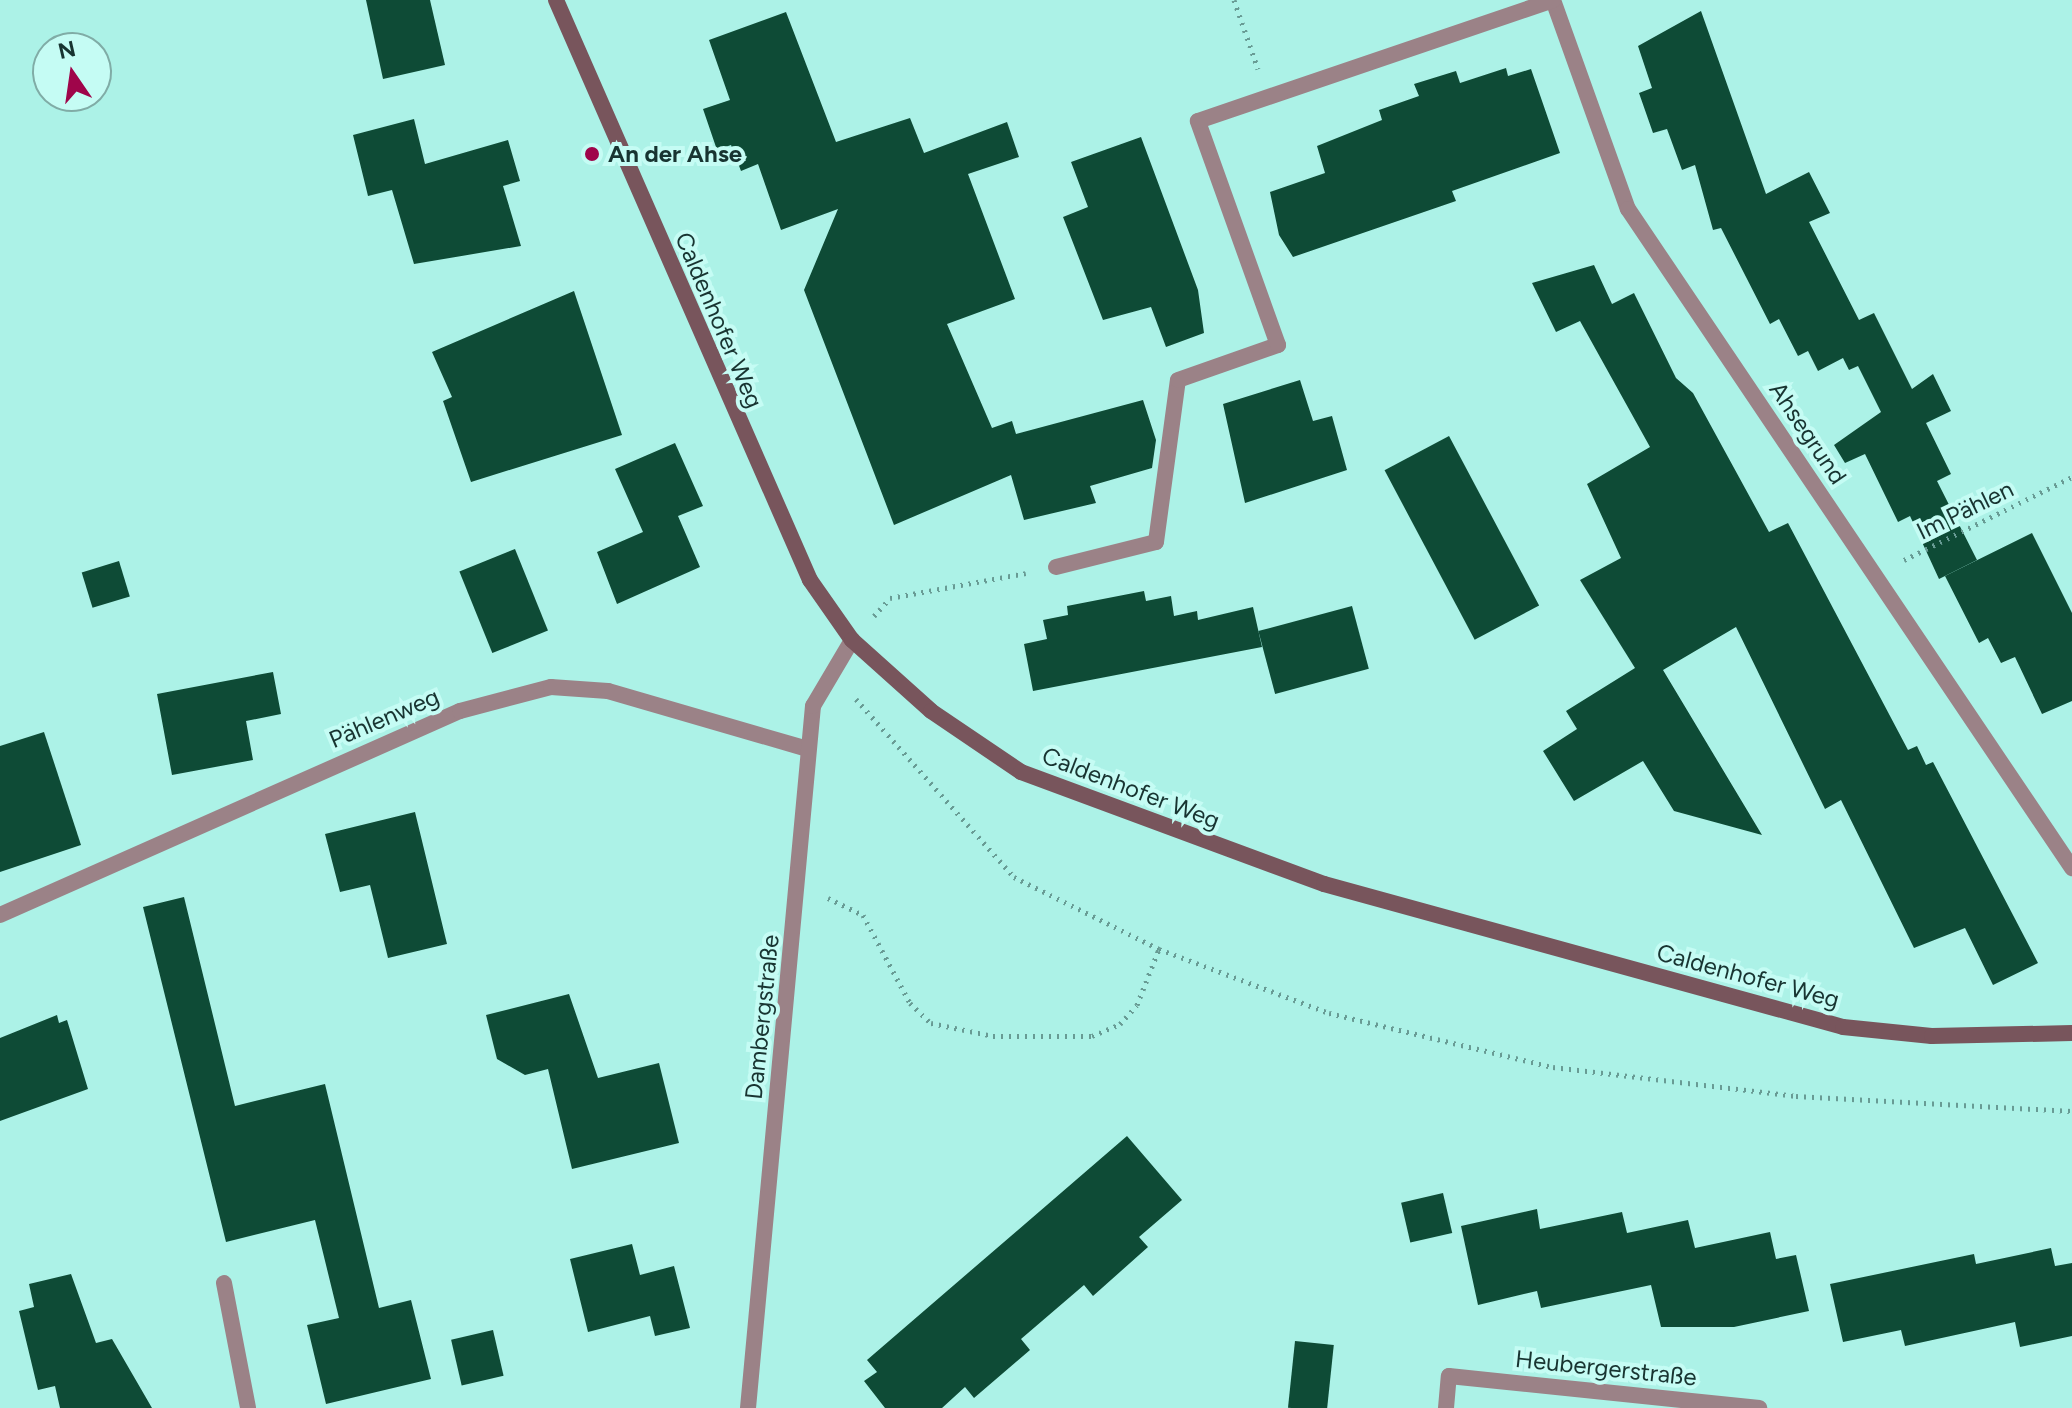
<!DOCTYPE html>
<html>
<head>
<meta charset="utf-8">
<style>
	body { margin:0 }
	#map { position:relative; width:2072px; height:1408px; overflow:hidden; background:#acf2e7; font-family:Figtree,sans-serif }
	div>[style] { position:absolute }
	.building>* { inset:0; background:#0e4b36; transform-origin:0 0 }
	.path>* { height:5px; margin-top:-2.5px; transform-origin:0; background:repeating-linear-gradient(90deg,#689b94 0 2px,transparent 0 8px) }
	.minor>* { height:16px; margin:-8px; padding:0 8px; transform-origin:8px; border-radius:8px; background:#9b8287 }
	.secondary>* { height:16px; margin:-8px; padding:0 8px; transform-origin:8px; border-radius:8px; background:#78555c }
	.dots>* { width:22px; height:22px; translate:-50% -50%; box-sizing:border-box; border:4px solid #c5fcf4; border-radius:50% }
	span { translate:-50% -50%; white-space:nowrap; text-align:center; line-height:1.15; -webkit-text-stroke:8px #c5fcf4; paint-order:stroke }
	.poi-label { font-size:24px; color:#183431; font-weight:700 }
	.left { translate:0 -50%; text-align:left }
	.street-label { font-size:24px; color:#183431 }
	.north { position:absolute; left:32px; top:32px; width:80px; height:80px; box-sizing:border-box; background:#c5fcf4; border:2px solid #80aca6; border-radius:50%; rotate:347deg; font-size:22px; font-weight:700; line-height:32px; text-align:center; color:#183431 }
	.north::after { content:''; display:block; margin:auto; width:28px; height:36px; background:#9f054a; clip-path:polygon(50% 0,100% 100%,50% 72%,0 100%) }
</style>
</head>
<body>
<div id="map">
	<div class="building">
		<i style="clip-path:polygon(366px 0,430px 0,445px 65px,383px 79px)"></i>
		<i style="clip-path:polygon(1701px 11px,1766px 194px,1809px 172px,1830px 213px,1809px 222px,1859px 320px,1874px 313px,1912px 389px,1933px 374px,1951px 411px,1926px 423px,1951px 474px,1937px 481px,1977px 560px,1939px 579px,1910px 516px,1898px 522px,1865px 454px,1845px 463px,1834px 445px,1881px 412px,1858px 366px,1849px 370px,1843px 358px,1818px 371px,1808px 351px,1798px 356px,1779px 319px,1770px 324px,1721px 228px,1713px 230px,1695px 165px,1682px 170px,1667px 129px,1653px 133px,1639px 93px,1652px 88px,1638px 46px)"></i>
		<i style="clip-path:polygon(786px 12px,836px 142px,910px 118px,924px 153px,1007px 122px,1019px 157px,968px 174px,1015px 299px,947px 324px,992px 428px,1012px 421px,1016px 434px,1143px 400px,1156px 440px,1152px 468px,1090px 486px,1096px 503px,1024px 520px,1011px 475px,894px 525px,804px 290px,838px 209px,781px 230px,758px 164px,741px 171px,731px 145px,717px 150px,703px 109px,730px 100px,709px 40px)"></i>
		<i style="clip-path:polygon(1506px 68px,1508px 76px,1531px 69px,1560px 153px,1452px 191px,1456px 201px,1293px 257px,1279px 235px,1270px 192px,1325px 173px,1317px 146px,1382px 120px,1379px 110px,1419px 96px,1414px 84px,1456px 71px,1460px 83px)"></i>
		<i style="clip-path:polygon(414px 119px,425px 164px,508px 140px,520px 181px,503px 186px,521px 246px,414px 264px,392px 190px,368px 196px,353px 135px)"></i>
		<i style="clip-path:polygon(1141px 137px,1198px 290px,1204px 333px,1166px 347px,1151px 307px,1103px 320px,1063px 217px,1088px 207px,1071px 162px)"></i>
		<i style="clip-path:polygon(1594px 265px,1612px 304px,1634px 293px,1676px 378px,1693px 393px,1769px 532px,1788px 523px,1908px 750px,1917px 746px,1926px 765px,1933px 762px,2038px 963px,1993px 985px,1965px 928px,1914px 948px,1841px 800px,1825px 809px,1736px 627px,1663px 670px,1762px 835px,1674px 811px,1643px 761px,1574px 801px,1543px 751px,1577px 729px,1566px 711px,1635px 668px,1580px 580px,1621px 558px,1587px 484px,1650px 447px,1580px 321px,1556px 332px,1532px 283px)"></i>
		<i style="clip-path:polygon(574px 291px,622px 435px,471px 482px,443px 401px,452px 397px,432px 352px)"></i>
		<i style="clip-path:polygon(1300px 380px,1313px 421px,1332px 416px,1347px 470px,1245px 503px,1223px 404px)"></i>
		<i style="left:1449px;top:436px;width:192px;height:73px;rotate:62deg"></i>
		<i style="clip-path:polygon(675px 443px,703px 506px,678px 516px,700px 567px,617px 604px,597px 552px,643px 532px,615px 469px)"></i>
		<i style="clip-path:polygon(2032px 533px,2072px 613px,2072px 701px,2042px 714px,2015px 657px,2001px 663px,1988px 638px,1979px 643px,1945px 576px)"></i>
		<i style="left:515px;top:549px;width:88px;height:60px;rotate:68deg"></i>
		<i style="left:119px;top:561px;width:37px;height:39px;rotate:73deg"></i>
		<i style="clip-path:polygon(1144px 591px,1146px 601px,1171px 596px,1174px 616px,1197px 611px,1198px 620px,1253px 607px,1262px 647px,1033px 691px,1024px 644px,1047px 639px,1043px 620px,1068px 615px,1067px 606px)"></i>
		<i style="left:1352px;top:606px;width:65px;height:97px;rotate:75deg"></i>
		<i style="clip-path:polygon(273px 672px,281px 714px,246px 721px,253px 760px,172px 775px,157px 694px)"></i>
		<i style="clip-path:polygon(44px 732px,81px 845px,0 872px,0 746px)"></i>
		<i style="clip-path:polygon(415px 812px,447px 944px,388px 958px,370px 885px,340px 892px,325px 834px)"></i>
		<i style="clip-path:polygon(184px 897px,235px 1106px,325px 1084px,379px 1308px,411px 1300px,431px 1379px,326px 1404px,307px 1325px,339px 1318px,315px 1220px,226px 1242px,143px 907px)"></i>
		<i style="clip-path:polygon(569px 994px,598px 1078px,659px 1063px,679px 1143px,572px 1169px,548px 1069px,525px 1075px,497px 1059px,486px 1015px)"></i>
		<i style="clip-path:polygon(57px 1015px,59px 1023px,67px 1020px,88px 1089px,0 1121px,0 1038px)"></i>
		<i style="clip-path:polygon(1127px 1136px,1182px 1200px,1139px 1237px,1148px 1247px,1093px 1296px,1084px 1285px,1021px 1339px,1030px 1350px,974px 1398px,965px 1387px,942px 1408px,885px 1408px,864px 1381px,877px 1372px,867px 1360px)"></i>
		<i style="left:1443px;top:1193px;width:41px;height:43px;rotate:77deg"></i>
		<i style="clip-path:polygon(1537px 1209px,1540px 1229px,1622px 1212px,1627px 1233px,1688px 1220px,1695px 1248px,1770px 1232px,1776px 1259px,1796px 1255px,1809px 1311px,1734px 1327px,1661px 1327px,1651px 1285px,1541px 1308px,1537px 1291px,1478px 1305px,1461px 1226px)"></i>
		<i style="clip-path:polygon(632px 1244px,640px 1275px,674px 1266px,690px 1328px,655px 1336px,650px 1316px,588px 1332px,570px 1259px)"></i>
		<i style="clip-path:polygon(2051px 1248px,2055px 1266px,2072px 1263px,2072px 1336px,2020px 1347px,2015px 1322px,1905px 1346px,1901px 1330px,1843px 1342px,1830px 1284px,1974px 1254px,1976px 1264px)"></i>
		<i style="clip-path:polygon(71px 1274px,96px 1343px,112px 1339px,152px 1408px,60px 1408px,55px 1386px,38px 1390px,19px 1311px,34px 1307px,29px 1284px)"></i>
		<i style="left:493px;top:1330px;width:47px;height:43px;rotate:77deg"></i>
		<i style="left:1295px;top:1341px;width:39px;height:67px;rotate:6deg"></i>
	</div>
	<div class="path">
		<i style="left:1234px;top:0;width:73px;rotate:70.8deg"></i>
		<i style="left:1904px;top:560px;width:187px;rotate:-26.3deg"></i>
		<i style="left:874px;top:616px;width:24px;rotate:-48deg"></i>
		<i style="left:890px;top:598px;width:138px;rotate:-10.4deg"></i>
		<i style="left:856px;top:699px;width:238px;rotate:48.4deg"></i>
		<i style="left:1014px;top:877px;width:162px;rotate:26.4deg"></i>
		<i style="left:1159px;top:949px;width:182px;rotate:20.6deg"></i>
		<i style="left:1329px;top:1013px;width:230px;rotate:13.6deg"></i>
		<i style="left:1553px;top:1067px;width:245px;rotate:6.8deg"></i>
		<i style="left:1796px;top:1096px;width:276px;rotate:3.1deg"></i>
		<i style="left:828px;top:898px;width:39px;rotate:26deg"></i>
		<i style="left:863px;top:915px;width:100px;rotate:61.9deg"></i>
		<i style="left:910px;top:1003px;width:29px;rotate:44deg"></i>
		<i style="left:931px;top:1023px;width:63px;rotate:11.8deg"></i>
		<i style="left:993px;top:1036px;width:99px"></i>
		<i style="left:1092px;top:1036px;width:30px;rotate:-23deg"></i>
		<i style="left:1120px;top:1024px;width:25px;rotate:-48deg"></i>
		<i style="left:1137px;top:1005px;width:60px;rotate:-68.6deg"></i>
	</div>
	<div class="minor">
		<i style="left:1553px;top:0;width:222px;rotate:70.3deg"></i>
		<i style="left:1628px;top:209px;width:795px;rotate:56.03deg"></i>
		<i style="left:1056px;top:567px;width:103px;rotate:-14deg"></i>
		<i style="left:1156px;top:542px;width:163px;rotate:-82.3deg"></i>
		<i style="left:1178px;top:380px;width:106px;rotate:-19.3deg"></i>
		<i style="left:1278px;top:345px;width:238px;rotate:-109.7deg"></i>
		<i style="left:1198px;top:121px;width:375px;rotate:-18.8deg"></i>
		<i style="left:0;top:915px;width:503px;rotate:-23.92deg"></i>
		<i style="left:460px;top:711px;width:94px;rotate:-14.8deg"></i>
		<i style="left:551px;top:687px;width:57px;rotate:4deg"></i>
		<i style="left:608px;top:691px;width:207px;rotate:16.2deg"></i>
		<i style="left:224px;top:1283px;width:127px;rotate:79.1deg"></i>
		<i style="left:748px;top:1408px;width:705px;rotate:-84.71deg"></i>
		<i style="left:813px;top:706px;width:77px;rotate:-59.4deg"></i>
		<i style="left:1446px;top:1408px;width:32px;rotate:-85deg"></i>
		<i style="left:1449px;top:1376px;width:312px;rotate:5.9deg"></i>
	</div>
	<div class="secondary">
		<i style="left:556px;top:0;width:633px;rotate:66.35deg"></i>
		<i style="left:810px;top:580px;width:73px;rotate:55deg"></i>
		<i style="left:852px;top:640px;width:106px;rotate:41.9deg"></i>
		<i style="left:931px;top:711px;width:109px;rotate:34.1deg"></i>
		<i style="left:1021px;top:772px;width:323px;rotate:20.3deg"></i>
		<i style="left:1324px;top:884px;width:538px;rotate:15.4deg"></i>
		<i style="left:1843px;top:1027px;width:89px;rotate:5.8deg"></i>
		<i style="left:1932px;top:1036px;width:140px;rotate:-1.2deg"></i>
	</div>
	<div class="dots">
		<i style="left:592px;top:154px;background:#9f054a"></i>
	</div>
	<div class="poi-label">
		<span class="left" style="left:608px;top:154px">An der Ahse</span>
	</div>
	<div class="street-label">
		<span style="left:719px;top:320px;rotate:67deg">Caldenhofer Weg</span>
		<span style="left:1808px;top:433px;rotate:56deg">Ahsegrund</span>
		<span style="left:1965px;top:510px;rotate:-26deg">Im Pählen</span>
		<span style="left:384px;top:718px;rotate:-23deg">Pählenweg</span>
		<span style="left:1131px;top:788px;rotate:21deg">Caldenhofer Weg</span>
		<span style="left:1748px;top:976px;rotate:15deg">Caldenhofer Weg</span>
		<span style="left:762px;top:1017px;rotate:-84deg">Dambergstraße</span>
		<span style="left:1606px;top:1368px;rotate:6deg">Heubergerstraße</span>
	</div>
	<div class="north">N</div>
</div>
</body>
</html>
